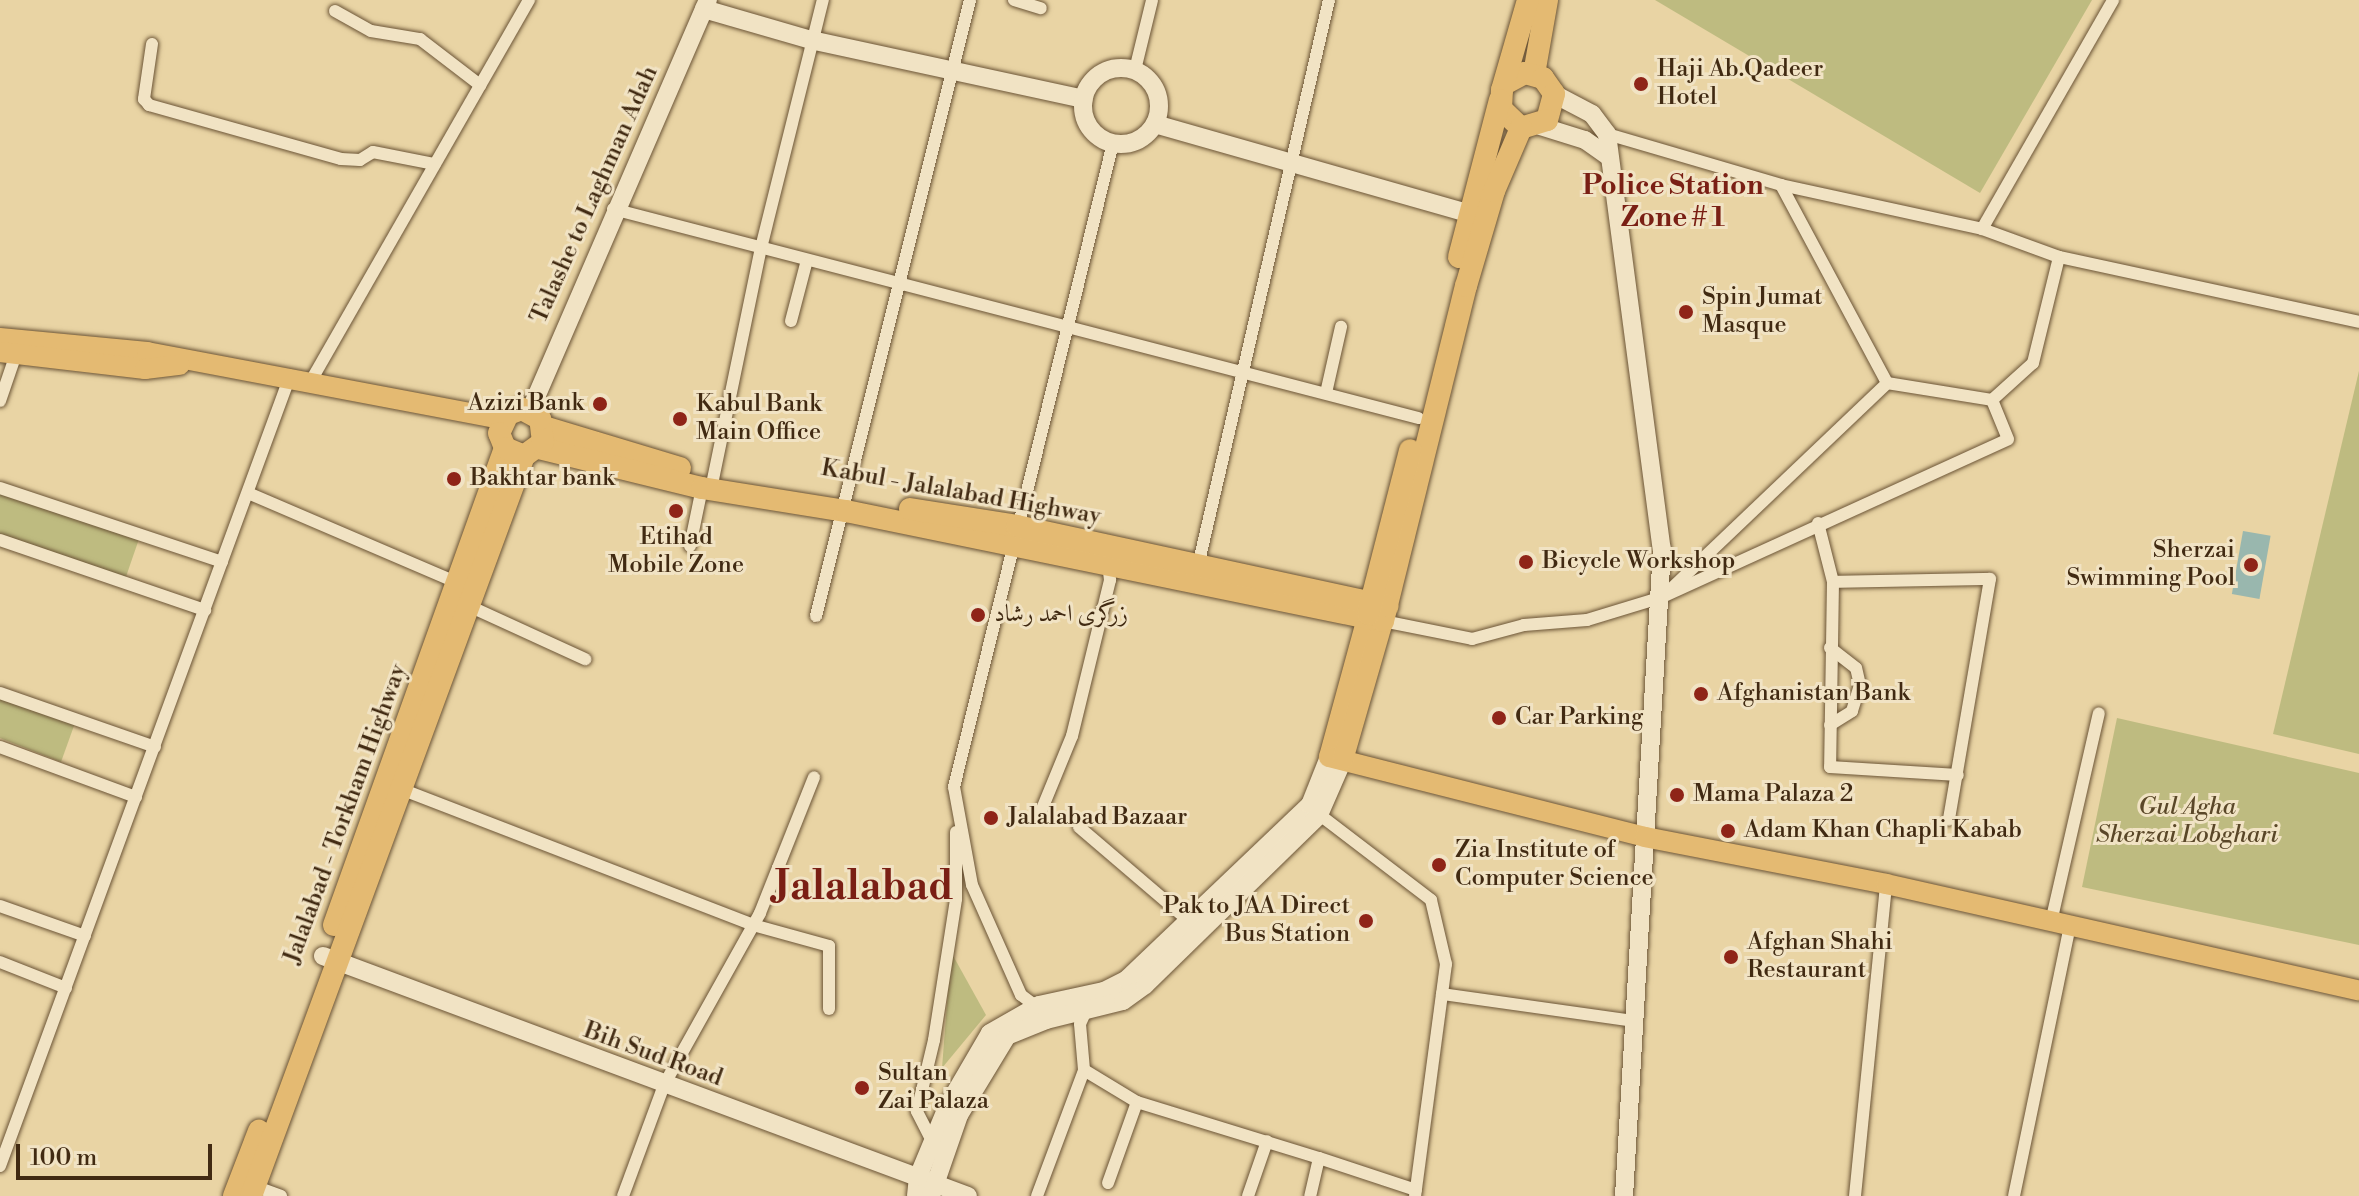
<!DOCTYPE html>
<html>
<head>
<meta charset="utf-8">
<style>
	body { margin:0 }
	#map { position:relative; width:2359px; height:1196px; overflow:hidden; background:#e9d4a4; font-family:"Libre Bodoni",Amiri,serif }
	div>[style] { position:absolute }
	.green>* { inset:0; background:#bebb80; transform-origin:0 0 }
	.water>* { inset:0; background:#99b7ae; transform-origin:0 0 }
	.roads { filter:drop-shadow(0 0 2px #6b5436) drop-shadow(0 0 2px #6b5436) }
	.street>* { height:12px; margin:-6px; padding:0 6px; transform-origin:6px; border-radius:6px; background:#f1e3c4 }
	.secondary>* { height:18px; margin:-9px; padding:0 9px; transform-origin:9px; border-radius:9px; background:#f1e3c4 }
	.secondary>.ring { margin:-9px; padding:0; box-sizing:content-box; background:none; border:18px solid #f1e3c4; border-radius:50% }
	.primary>* { height:20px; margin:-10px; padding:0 10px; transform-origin:10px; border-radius:10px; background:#e4ba72 }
	.highway>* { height:22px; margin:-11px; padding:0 11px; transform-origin:11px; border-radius:11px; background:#e4ba72 }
	.dots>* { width:22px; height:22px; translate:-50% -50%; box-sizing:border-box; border:4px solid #f1e3c4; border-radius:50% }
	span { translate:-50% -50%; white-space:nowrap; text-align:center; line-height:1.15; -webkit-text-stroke:6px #f1e3c4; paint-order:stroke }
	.poi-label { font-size:24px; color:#412a12 }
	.left { translate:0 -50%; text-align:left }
	.right { translate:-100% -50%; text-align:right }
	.street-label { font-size:24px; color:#412a12 }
	.park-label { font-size:24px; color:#5a4728; font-style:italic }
	.quarter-label { font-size:28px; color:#7a1f14; font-weight:700 }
	.town-label { font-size:40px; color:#7a1f14; font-weight:700 }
	.scale { position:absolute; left:16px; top:1144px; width:196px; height:36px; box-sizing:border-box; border:4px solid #412a12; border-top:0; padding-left:10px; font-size:24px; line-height:28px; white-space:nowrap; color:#412a12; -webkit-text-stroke:6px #f1e3c4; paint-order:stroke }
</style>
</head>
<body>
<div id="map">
	<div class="green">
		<i style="clip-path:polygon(1655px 0,2092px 0,1980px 193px)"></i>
		<i style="clip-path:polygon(2359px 371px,2359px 754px,2273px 734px)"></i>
		<i style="left:0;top:488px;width:148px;height:45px;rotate:19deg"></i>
		<i style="clip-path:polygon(0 696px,75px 723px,61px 762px,0 738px)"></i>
		<i style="clip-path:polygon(2117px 718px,2359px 773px,2359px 945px,2082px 887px)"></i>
		<i style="clip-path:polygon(951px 952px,986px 1015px,942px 1068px)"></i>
	</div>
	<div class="water">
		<i style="left:2243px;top:531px;width:28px;height:64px;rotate:10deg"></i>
	</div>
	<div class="roads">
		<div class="street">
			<i style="left:1014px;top:0;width:28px;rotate:17deg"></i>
			<i style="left:335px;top:11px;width:41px;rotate:29.1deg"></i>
			<i style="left:371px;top:31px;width:50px;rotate:9.3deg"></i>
			<i style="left:420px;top:39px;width:76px;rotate:37.5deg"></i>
			<i style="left:152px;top:44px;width:56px;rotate:98.3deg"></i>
			<i style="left:144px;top:99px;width:8px;rotate:50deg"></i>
			<i style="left:149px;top:105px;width:199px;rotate:15.7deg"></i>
			<i style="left:341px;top:159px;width:19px;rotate:3deg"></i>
			<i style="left:360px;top:160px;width:15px;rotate:-32deg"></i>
			<i style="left:373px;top:152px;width:63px;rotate:11deg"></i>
			<i style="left:1135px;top:70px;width:72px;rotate:-76.3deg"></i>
			<i style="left:1607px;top:134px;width:181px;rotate:16.3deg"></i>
			<i style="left:1781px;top:185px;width:206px;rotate:12.3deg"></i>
			<i style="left:1982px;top:229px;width:264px;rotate:-60.2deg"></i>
			<i style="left:1781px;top:185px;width:225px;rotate:61.8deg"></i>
			<i style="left:1887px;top:383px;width:106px;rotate:9.2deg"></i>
			<i style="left:613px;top:209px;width:832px;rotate:14.55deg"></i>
			<i style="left:2059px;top:257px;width:307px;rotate:12.2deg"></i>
			<i style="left:791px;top:321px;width:63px;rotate:-75.3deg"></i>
			<i style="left:312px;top:379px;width:437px;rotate:-60.2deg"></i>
			<i style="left:1326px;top:393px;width:68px;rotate:-77.2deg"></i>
			<i style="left:0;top:401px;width:50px;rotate:-71.2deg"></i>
			<i style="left:0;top:488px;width:234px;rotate:18.4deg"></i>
			<i style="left:711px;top:489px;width:246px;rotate:-78.3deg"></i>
			<i style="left:761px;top:248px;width:256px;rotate:-76deg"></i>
			<i style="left:248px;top:493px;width:226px;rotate:23.2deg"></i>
			<i style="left:1818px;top:523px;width:61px;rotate:75.7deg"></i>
			<i style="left:1833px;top:582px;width:185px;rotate:90.9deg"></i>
			<i style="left:1830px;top:767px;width:128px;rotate:3.6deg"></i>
			<i style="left:0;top:540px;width:217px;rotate:18.9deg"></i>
			<i style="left:690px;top:546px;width:59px;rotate:-78.3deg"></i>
			<i style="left:1197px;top:570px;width:585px;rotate:-76.96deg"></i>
			<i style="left:1833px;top:582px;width:157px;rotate:-1.1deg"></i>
			<i style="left:1990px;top:579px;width:244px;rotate:99.7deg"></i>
			<i style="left:1672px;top:588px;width:297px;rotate:-43.6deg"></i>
			<i style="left:469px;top:606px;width:128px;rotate:24.6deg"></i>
			<i style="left:816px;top:616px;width:635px;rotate:-75.96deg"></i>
			<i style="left:1383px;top:621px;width:91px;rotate:11.4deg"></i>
			<i style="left:1472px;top:639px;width:54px;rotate:-15.1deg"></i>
			<i style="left:1524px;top:625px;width:63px;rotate:-4.5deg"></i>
			<i style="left:1587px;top:620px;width:78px;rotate:-17deg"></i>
			<i style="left:1662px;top:597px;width:380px;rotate:-24.5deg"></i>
			<i style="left:2008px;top:439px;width:42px;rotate:-112.3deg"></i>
			<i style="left:1992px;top:400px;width:55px;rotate:-42.1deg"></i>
			<i style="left:2033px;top:363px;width:109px;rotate:-76.2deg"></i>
			<i style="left:2059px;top:257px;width:82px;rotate:-160deg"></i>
			<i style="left:0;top:693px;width:164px;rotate:19.2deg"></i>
			<i style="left:1830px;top:725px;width:26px;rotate:-32deg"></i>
			<i style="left:1852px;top:711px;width:27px;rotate:-73deg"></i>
			<i style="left:1860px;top:685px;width:17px;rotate:-103deg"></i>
			<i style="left:1856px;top:668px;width:33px;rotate:-142deg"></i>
			<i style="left:0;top:747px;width:145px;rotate:20.2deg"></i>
			<i style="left:401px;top:789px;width:377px;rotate:21.1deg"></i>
			<i style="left:753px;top:925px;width:79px;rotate:15.4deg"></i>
			<i style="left:829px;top:946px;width:63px;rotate:90deg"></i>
			<i style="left:1042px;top:809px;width:79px;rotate:-67.7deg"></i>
			<i style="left:1072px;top:736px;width:161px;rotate:-76.3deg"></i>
			<i style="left:1110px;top:580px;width:17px;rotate:-97deg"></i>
			<i style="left:1316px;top:812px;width:145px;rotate:37.4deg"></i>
			<i style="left:1431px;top:900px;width:66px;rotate:76.8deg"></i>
			<i style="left:1446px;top:964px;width:234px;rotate:97.6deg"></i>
			<i style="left:1079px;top:827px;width:145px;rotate:40.5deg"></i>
			<i style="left:0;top:906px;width:90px;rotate:19.4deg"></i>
			<i style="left:2051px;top:922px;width:214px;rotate:-77.1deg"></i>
			<i style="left:0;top:962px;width:71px;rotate:21.5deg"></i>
			<i style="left:1442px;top:994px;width:194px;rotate:8deg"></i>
			<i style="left:1041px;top:1010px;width:25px;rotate:-143deg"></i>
			<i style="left:1021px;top:995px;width:120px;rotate:-114deg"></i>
			<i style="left:972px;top:885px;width:100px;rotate:-100.4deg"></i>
			<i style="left:954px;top:787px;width:663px;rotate:-76.13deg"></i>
			<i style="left:1086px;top:1011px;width:14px;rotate:115deg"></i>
			<i style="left:1080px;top:1024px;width:46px;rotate:85deg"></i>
			<i style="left:1084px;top:1070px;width:62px;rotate:31.1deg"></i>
			<i style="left:1137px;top:1102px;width:190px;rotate:17.1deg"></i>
			<i style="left:1319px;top:1158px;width:39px;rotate:103deg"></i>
			<i style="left:932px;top:1141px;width:34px;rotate:-117deg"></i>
			<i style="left:917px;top:1111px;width:73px;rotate:-76.5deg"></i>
			<i style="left:934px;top:1040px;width:143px;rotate:-81.1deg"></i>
			<i style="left:956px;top:899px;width:67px;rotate:-90deg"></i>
			<i style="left:1319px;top:1158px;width:102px;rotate:18.3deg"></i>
			<i style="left:0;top:1166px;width:842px;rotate:-69.84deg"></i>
			<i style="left:1108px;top:1183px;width:86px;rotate:-70.3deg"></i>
			<i style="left:251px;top:1185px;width:32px;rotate:20deg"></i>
			<i style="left:623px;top:1196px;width:118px;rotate:-69.7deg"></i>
			<i style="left:664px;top:1085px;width:197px;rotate:-60.8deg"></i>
			<i style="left:760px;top:913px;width:146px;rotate:-68.3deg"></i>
			<i style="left:1037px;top:1196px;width:134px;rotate:-69.5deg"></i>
			<i style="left:1248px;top:1196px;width:58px;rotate:-70.9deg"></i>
			<i style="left:1855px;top:1196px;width:314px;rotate:-84.3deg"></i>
			<i style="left:2014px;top:1196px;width:276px;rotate:-78.3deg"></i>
		</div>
		<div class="secondary">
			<i style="left:704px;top:9px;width:111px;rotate:16.2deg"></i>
			<i style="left:811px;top:40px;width:279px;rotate:12.2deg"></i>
			<i class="ring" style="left:1083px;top:68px;width:58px;height:58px"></i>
			<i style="left:1554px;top:94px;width:43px;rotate:27.8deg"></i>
			<i style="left:1592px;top:114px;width:25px;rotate:53deg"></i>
			<i style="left:1607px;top:134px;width:419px;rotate:82.5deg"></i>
			<i style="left:1662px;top:549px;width:648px;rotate:93.36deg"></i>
			<i style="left:1155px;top:124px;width:328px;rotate:15.9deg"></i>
			<i style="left:1540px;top:126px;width:47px;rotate:17.3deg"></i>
			<i style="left:1585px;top:140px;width:29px;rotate:35deg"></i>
			<i style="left:530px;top:411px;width:448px;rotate:-66.6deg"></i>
			<i style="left:323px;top:956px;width:688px;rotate:20.41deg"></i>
			<i style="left:916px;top:1196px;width:19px;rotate:-84deg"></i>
			<i style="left:918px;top:1177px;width:78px;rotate:-67.4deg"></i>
			<i style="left:948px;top:1105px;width:83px;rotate:-59.7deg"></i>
			<i style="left:990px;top:1033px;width:56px;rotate:-29.7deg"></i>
			<i style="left:1039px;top:1005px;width:66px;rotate:-12.2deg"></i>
			<i style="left:1104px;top:991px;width:25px;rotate:-27deg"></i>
			<i style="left:1126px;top:980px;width:254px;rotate:-43.6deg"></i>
			<i style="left:1310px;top:805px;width:52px;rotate:-68.4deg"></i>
			<i style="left:931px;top:1196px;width:86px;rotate:-70.9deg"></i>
			<i style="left:959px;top:1115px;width:92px;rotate:-58.7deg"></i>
			<i style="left:1007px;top:1036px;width:42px;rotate:-22.3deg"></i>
			<i style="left:1046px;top:1020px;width:79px;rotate:-13.9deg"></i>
			<i style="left:1123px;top:1001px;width:27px;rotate:-36deg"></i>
			<i style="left:1145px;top:985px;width:243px;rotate:-44.3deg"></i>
			<i style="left:1319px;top:815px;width:60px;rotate:-66.4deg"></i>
		</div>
		<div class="primary">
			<i style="left:0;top:338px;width:148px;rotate:5.4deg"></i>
			<i style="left:147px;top:352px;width:362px;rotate:10.7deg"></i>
			<i style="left:0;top:352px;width:146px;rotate:6.7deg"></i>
			<i style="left:145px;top:369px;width:35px;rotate:-7deg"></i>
			<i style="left:1367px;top:618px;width:144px;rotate:105.3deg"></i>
			<i style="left:1329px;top:757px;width:326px;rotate:14.2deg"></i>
			<i style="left:1645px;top:837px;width:246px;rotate:11deg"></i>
			<i style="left:1886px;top:884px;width:485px;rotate:12.7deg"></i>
			<i style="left:1343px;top:760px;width:145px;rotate:-73.9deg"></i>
		</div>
		<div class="highway">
			<i style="left:1534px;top:74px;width:75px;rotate:-80deg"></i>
			<i style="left:1508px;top:82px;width:19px;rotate:-28deg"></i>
			<i style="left:1525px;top:73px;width:19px;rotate:16deg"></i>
			<i style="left:1543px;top:78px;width:19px;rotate:55deg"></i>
			<i style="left:1554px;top:94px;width:27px;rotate:105deg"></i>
			<i style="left:1547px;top:120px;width:27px;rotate:163deg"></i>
			<i style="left:1521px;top:128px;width:28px;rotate:-136deg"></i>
			<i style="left:1501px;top:109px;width:19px;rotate:-87deg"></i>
			<i style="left:1502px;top:90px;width:94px;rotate:-73.9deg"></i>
			<i style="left:1459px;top:257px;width:162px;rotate:-75.4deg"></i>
			<i style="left:544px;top:427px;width:142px;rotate:16.8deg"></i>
			<i style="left:539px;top:448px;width:168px;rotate:13.8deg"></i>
			<i style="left:702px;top:488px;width:146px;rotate:9.1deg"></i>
			<i style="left:846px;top:511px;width:548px;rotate:11.58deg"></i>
			<i style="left:1383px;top:621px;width:345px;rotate:-76.1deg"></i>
			<i style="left:1466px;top:286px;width:99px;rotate:-73.6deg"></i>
			<i style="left:1494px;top:191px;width:69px;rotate:-66.8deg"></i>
			<i style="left:910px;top:509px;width:108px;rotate:9deg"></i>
			<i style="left:1017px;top:526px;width:379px;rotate:12.2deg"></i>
			<i style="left:1368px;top:614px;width:169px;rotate:-75.6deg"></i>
			<i style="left:334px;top:925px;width:507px;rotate:-70.28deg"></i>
			<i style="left:234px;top:1196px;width:70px;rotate:-69deg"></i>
			<i style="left:251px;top:1196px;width:789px;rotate:-69.75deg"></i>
			<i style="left:524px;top:456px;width:24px;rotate:-36deg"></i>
			<i style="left:543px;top:442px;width:23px;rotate:-97deg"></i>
			<i style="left:540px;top:419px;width:21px;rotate:-151deg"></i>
			<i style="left:522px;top:409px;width:15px;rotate:160deg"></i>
			<i style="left:508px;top:414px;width:21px;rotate:115deg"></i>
			<i style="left:499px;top:433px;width:16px;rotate:68deg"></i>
			<i style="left:505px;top:448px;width:21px;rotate:23deg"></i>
		</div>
	</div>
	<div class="dots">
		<i style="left:1641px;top:84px;background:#8f2418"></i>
		<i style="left:1686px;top:312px;background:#8f2418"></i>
		<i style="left:600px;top:404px;background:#8f2418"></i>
		<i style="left:680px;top:419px;background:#8f2418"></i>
		<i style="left:454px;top:479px;background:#8f2418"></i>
		<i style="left:676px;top:511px;background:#8f2418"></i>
		<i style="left:1526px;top:562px;background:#8f2418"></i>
		<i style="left:2251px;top:565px;background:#8f2418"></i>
		<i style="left:978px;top:615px;background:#8f2418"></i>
		<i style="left:1701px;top:694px;background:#8f2418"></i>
		<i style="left:1499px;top:718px;background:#8f2418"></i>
		<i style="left:1677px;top:795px;background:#8f2418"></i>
		<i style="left:991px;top:818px;background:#8f2418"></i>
		<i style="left:1728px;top:831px;background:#8f2418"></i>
		<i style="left:1439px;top:865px;background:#8f2418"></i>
		<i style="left:1366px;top:921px;background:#8f2418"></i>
		<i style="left:1731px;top:957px;background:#8f2418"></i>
		<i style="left:862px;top:1088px;background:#8f2418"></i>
	</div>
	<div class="poi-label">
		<span class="left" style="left:1657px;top:84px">Haji Ab.Qadeer<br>Hotel</span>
		<span class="left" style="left:1702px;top:312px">Spin Jumat<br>Masque</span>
		<span class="right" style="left:584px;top:404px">Azizi Bank</span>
		<span class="left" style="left:696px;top:419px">Kabul Bank<br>Main Office</span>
		<span class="left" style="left:470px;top:479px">Bakhtar bank</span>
		<span style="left:676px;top:552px">Etihad<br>Mobile Zone</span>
		<span class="right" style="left:2235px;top:565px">Sherzai<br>Swimming Pool</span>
		<span class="left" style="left:1542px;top:562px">Bicycle Workshop</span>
		<span class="left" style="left:994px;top:615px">زرگری احمد رشاد</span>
		<span class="left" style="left:1717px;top:694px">Afghanistan Bank</span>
		<span class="left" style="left:1515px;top:718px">Car Parking</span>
		<span class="left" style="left:1693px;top:795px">Mama Palaza 2</span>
		<span class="left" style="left:1007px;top:818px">Jalalabad Bazaar</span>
		<span class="left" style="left:1744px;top:831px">Adam Khan Chapli Kabab</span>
		<span class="left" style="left:1455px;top:865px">Zia Institute of<br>Computer Science</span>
		<span class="right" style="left:1350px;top:921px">Pak to JAA Direct<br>Bus Station</span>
		<span class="left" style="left:1747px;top:957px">Afghan Shahi<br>Restaurant</span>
		<span class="left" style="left:878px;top:1088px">Sultan<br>Zai Palaza</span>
	</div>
	<div class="street-label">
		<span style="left:595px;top:195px;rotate:-66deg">Talashe to Laghman Adah</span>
		<span style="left:961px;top:493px;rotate:10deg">Kabul - Jalalabad Highway</span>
		<span style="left:346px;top:814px;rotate:-70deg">Jalalabad - Torkham Highway</span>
		<span style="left:653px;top:1055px;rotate:20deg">Bih Sud Road</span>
	</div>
	<div class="park-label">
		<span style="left:2187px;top:822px">Gul Agha<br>Sherzai Lobghari</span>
	</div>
	<div class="quarter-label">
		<span style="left:1673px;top:202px">Police Station<br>Zone # 1</span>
	</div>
	<div class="town-label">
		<span style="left:864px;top:887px">Jalalabad</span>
	</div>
	<div class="scale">100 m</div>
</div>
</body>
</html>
